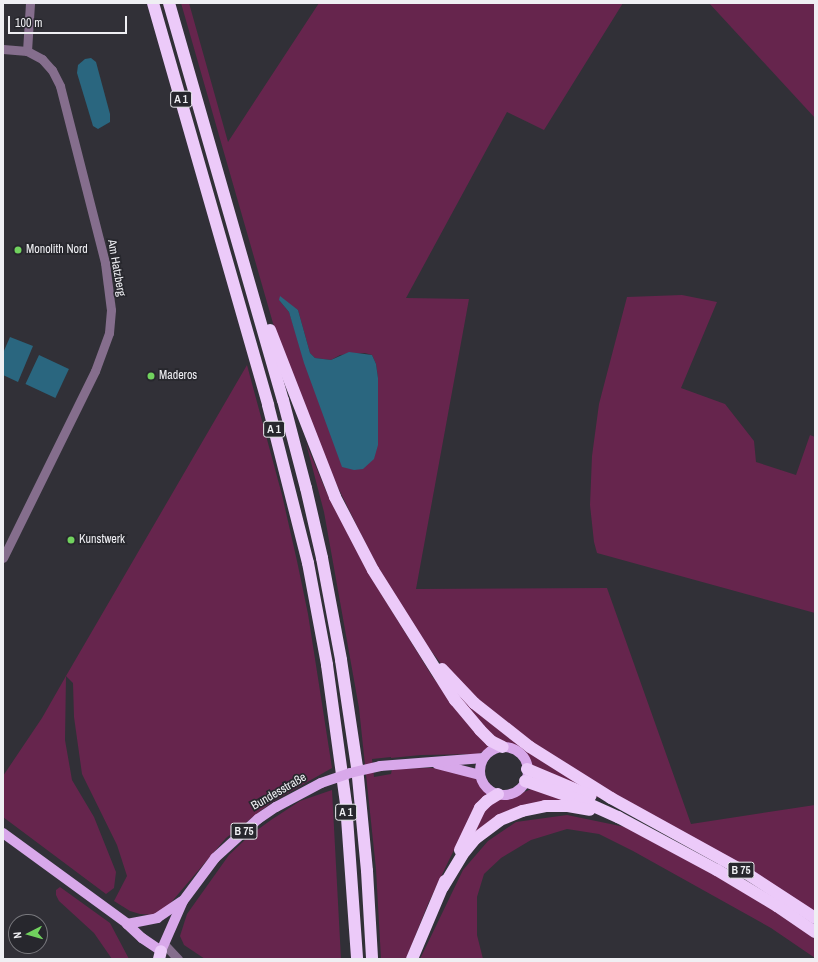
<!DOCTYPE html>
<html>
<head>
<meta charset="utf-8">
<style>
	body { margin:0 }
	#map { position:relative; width:818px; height:962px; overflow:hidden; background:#313037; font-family:"Archivo Narrow",sans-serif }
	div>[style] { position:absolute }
	.green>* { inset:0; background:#66254d }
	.water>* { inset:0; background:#2a667f; transform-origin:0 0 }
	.minor>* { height:9px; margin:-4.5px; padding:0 4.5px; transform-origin:4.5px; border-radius:4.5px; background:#856e8d }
	.major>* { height:10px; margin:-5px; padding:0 5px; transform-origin:5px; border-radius:5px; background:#d8a8ea }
	.major>.ring { margin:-5px; padding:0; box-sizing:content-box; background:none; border:10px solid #d8a8ea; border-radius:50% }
	.highway>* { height:12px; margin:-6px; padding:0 6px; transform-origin:6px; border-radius:6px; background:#eccaf9 }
	.major-bridge>* { height:10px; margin:-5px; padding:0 5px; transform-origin:5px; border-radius:5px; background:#d8a8ea }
	.dots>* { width:11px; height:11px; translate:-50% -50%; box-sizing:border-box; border:2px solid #27272d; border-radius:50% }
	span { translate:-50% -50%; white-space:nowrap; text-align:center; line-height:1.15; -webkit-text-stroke:3.5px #27272d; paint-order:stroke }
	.shield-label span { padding:1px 3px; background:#27272d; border:1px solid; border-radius:3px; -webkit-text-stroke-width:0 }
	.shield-label { font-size:11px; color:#efeff3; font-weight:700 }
	.poi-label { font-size:12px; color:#efeff3 }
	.left { translate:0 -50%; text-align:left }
	.street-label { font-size:12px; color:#efeff3 }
	.frame { position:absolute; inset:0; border:4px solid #efeff3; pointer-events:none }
	.north { position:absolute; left:8px; top:914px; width:40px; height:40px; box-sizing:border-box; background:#27272d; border:1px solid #77777c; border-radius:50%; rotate:264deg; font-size:11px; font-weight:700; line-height:16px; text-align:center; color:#efeff3 }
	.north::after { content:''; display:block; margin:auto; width:14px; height:18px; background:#71d25e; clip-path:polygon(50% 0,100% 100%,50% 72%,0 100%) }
	.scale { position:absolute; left:8px; top:16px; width:119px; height:18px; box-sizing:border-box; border:2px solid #efeff3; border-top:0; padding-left:5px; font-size:12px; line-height:14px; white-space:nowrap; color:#efeff3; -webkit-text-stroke:3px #27272d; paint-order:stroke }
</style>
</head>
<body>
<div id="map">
	<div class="green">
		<i style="clip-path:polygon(evenodd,181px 3px,189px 3px,228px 142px,319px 3px,623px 3px,544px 130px,507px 112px,406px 298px,469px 299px,416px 589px,607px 588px,691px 824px,815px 805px,815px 912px,616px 796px,515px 731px,470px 694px,442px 665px,419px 635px,381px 575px,324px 459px,287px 372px,181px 3px,279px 300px,298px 310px,310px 353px,315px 358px,331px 360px,340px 355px,365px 353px,372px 355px,376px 364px,378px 378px,378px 445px,309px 373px,289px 312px,279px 300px)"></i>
		<i style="clip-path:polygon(709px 3px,815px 3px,815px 118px)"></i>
		<i style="clip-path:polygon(682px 295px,717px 302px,681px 388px,725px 404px,754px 441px,756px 462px,796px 475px,810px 435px,815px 437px,815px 613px,597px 553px,594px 542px,590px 505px,592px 456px,599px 404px,627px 297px)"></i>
		<i style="clip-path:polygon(247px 365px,282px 495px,297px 561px,308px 614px,332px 768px,272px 802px,226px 838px,162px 913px,155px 915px,140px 914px,130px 911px,114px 901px,127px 876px,117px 845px,82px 774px,74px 717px,73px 683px,66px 676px,65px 740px,72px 780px,94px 817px,116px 872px,114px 888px,106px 894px,3px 817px,3px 776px,42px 718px,66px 676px)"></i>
		<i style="clip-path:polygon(306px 443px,326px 491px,374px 582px,432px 676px,464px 719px,488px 746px,488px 749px,478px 754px,421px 755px,391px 758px,391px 757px,372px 759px,374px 777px,391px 774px,392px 769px,430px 768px,459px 769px,476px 779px,487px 794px,472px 814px,449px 860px,428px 904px,406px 959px,381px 959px,376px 869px,359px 708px,324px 512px)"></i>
		<i style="clip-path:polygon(458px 692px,602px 799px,534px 771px,526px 754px,519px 748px,505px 744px,491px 736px,462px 704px)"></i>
		<i style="clip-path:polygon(531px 789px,579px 803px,558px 803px,473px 836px,486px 807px,498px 799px,509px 799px)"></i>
		<i style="clip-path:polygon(332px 790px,341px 959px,205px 959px,184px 945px,180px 936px,187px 914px,229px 855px,249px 836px,271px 820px,300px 801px)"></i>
		<i style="clip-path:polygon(567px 815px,625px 827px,731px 883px,787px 918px,815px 939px,815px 958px,771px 928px,633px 851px,599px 834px,567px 829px,531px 840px,501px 858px,484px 874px,477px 897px,477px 935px,483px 959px,420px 959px,463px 870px,488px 841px,516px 822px)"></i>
		<i style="clip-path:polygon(60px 887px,110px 923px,129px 959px,112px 959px,94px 933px,59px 901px,56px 895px,56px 890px)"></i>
	</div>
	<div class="water">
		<i style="clip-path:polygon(91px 58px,96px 62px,110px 114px,110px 122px,98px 129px,93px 126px,77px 73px,78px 65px,85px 59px)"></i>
		<i style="clip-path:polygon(280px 296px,298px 310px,310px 353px,315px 358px,331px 360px,349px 352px,372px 355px,376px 364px,378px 378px,378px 445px,374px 459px,363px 469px,354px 470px,342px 467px,304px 363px,289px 312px,279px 300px)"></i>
		<i style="clip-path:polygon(10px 337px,33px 346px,18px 382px,3px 375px,3px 353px)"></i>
		<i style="left:39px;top:355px;width:33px;height:32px;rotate:25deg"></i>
	</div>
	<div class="minor">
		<i style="left:3px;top:49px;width:24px;rotate:5deg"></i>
		<i style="left:27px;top:51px;width:17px;rotate:28deg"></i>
		<i style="left:42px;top:59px;width:15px;rotate:48deg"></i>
		<i style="left:52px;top:70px;width:18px;rotate:63deg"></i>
		<i style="left:60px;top:86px;width:183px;rotate:75.7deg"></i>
		<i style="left:105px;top:263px;width:47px;rotate:82.7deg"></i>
		<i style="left:111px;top:310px;width:23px;rotate:95deg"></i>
		<i style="left:109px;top:333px;width:40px;rotate:110.2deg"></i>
		<i style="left:95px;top:371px;width:208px;rotate:116.2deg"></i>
		<i style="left:27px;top:51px;width:48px;rotate:-86.4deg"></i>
		<i style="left:164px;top:944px;width:21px;rotate:47deg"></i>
	</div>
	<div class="major">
		<i class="ring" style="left:480px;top:747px;width:38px;height:38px"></i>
		<i style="left:437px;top:764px;width:44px;rotate:14.3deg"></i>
		<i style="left:380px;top:766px;width:104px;rotate:-4.4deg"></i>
		<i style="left:3px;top:833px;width:160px;rotate:36.1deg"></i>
		<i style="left:127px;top:924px;width:21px;rotate:43deg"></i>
		<i style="left:142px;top:938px;width:23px;rotate:34deg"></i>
		<i style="left:161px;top:951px;width:55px;rotate:-66.3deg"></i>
		<i style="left:183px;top:901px;width:54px;rotate:-53.3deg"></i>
		<i style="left:215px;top:858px;width:58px;rotate:-42.2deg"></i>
		<i style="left:258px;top:819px;width:22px;rotate:-34deg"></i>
		<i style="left:276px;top:807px;width:51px;rotate:-28.1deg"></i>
		<i style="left:127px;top:924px;width:31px;rotate:-11deg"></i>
		<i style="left:157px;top:918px;width:30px;rotate:-34deg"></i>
	</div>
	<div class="highway">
		<i style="left:153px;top:3px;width:418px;rotate:74deg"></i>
		<i style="left:268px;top:405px;width:163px;rotate:75.8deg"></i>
		<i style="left:308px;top:563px;width:104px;rotate:79.4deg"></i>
		<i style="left:327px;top:665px;width:140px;rotate:82.2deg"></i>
		<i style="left:346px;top:804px;width:155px;rotate:85.9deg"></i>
		<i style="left:169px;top:3px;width:413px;rotate:74deg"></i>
		<i style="left:283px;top:400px;width:91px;rotate:75.4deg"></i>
		<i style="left:306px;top:488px;width:72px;rotate:77.1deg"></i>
		<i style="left:322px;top:558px;width:104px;rotate:79.4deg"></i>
		<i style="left:341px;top:660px;width:108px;rotate:81.5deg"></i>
		<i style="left:357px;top:767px;width:104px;rotate:84.5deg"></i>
		<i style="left:367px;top:871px;width:88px;rotate:86.7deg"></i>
		<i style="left:270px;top:330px;width:179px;rotate:68.7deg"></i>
		<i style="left:335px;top:497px;width:82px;rotate:62.5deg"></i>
		<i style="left:373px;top:570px;width:154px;rotate:57.8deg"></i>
		<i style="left:455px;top:700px;width:39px;rotate:50deg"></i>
		<i style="left:480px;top:730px;width:16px;rotate:45deg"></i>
		<i style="left:491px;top:741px;width:13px;rotate:27deg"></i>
		<i style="left:442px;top:669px;width:47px;rotate:46.7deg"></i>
		<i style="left:474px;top:703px;width:71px;rotate:38.2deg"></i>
		<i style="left:530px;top:747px;width:96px;rotate:32.2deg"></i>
		<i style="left:611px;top:798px;width:151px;rotate:28.9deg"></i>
		<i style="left:743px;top:871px;width:86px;rotate:33.1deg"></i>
		<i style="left:527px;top:769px;width:69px;rotate:22.9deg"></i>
		<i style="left:525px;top:781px;width:58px;rotate:19.1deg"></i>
		<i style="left:580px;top:800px;width:42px;rotate:24.1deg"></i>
		<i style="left:618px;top:817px;width:112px;rotate:28.2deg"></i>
		<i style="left:717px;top:870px;width:70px;rotate:31deg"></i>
		<i style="left:777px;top:906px;width:46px;rotate:34.4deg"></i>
		<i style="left:460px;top:850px;width:47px;rotate:-64.5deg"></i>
		<i style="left:480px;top:808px;width:10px;rotate:-45deg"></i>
		<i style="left:487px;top:801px;width:13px;rotate:-32deg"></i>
		<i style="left:443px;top:887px;width:37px;rotate:-59deg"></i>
		<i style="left:462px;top:855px;width:21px;rotate:-51deg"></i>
		<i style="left:475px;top:839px;width:31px;rotate:-37deg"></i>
		<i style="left:500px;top:820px;width:24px;rotate:-22deg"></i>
		<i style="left:522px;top:811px;width:24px;rotate:-12deg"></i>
		<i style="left:545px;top:806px;width:23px"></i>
		<i style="left:568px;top:806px;width:22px;rotate:10deg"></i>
		<i style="left:159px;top:959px;width:8px;rotate:-76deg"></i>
		<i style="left:412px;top:959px;width:85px;rotate:-67.1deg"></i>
	</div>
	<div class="major-bridge">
		<i style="left:321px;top:783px;width:31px;rotate:-19deg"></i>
		<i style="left:350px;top:773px;width:31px;rotate:-13deg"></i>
	</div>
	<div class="dots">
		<i style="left:18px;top:250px;background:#71d25e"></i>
		<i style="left:151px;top:376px;background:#71d25e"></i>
		<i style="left:71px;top:540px;background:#71d25e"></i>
	</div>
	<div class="shield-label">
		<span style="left:181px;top:99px">A 1</span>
		<span style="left:274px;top:429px">A 1</span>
		<span style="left:346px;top:812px">A 1</span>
		<span style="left:244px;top:831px">B 75</span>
		<span style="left:741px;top:870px">B 75</span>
	</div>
	<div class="poi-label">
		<span class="left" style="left:26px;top:250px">Monolith Nord</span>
		<span class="left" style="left:159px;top:376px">Maderos</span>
		<span class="left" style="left:79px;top:540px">Kunstwerk</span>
	</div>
	<div class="street-label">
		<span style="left:116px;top:268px;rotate:80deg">Am Hatzberg</span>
		<span style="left:279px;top:792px;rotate:-30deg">Bundesstraße</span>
	</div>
	<div class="frame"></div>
	<div class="north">N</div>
	<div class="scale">100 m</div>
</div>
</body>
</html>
